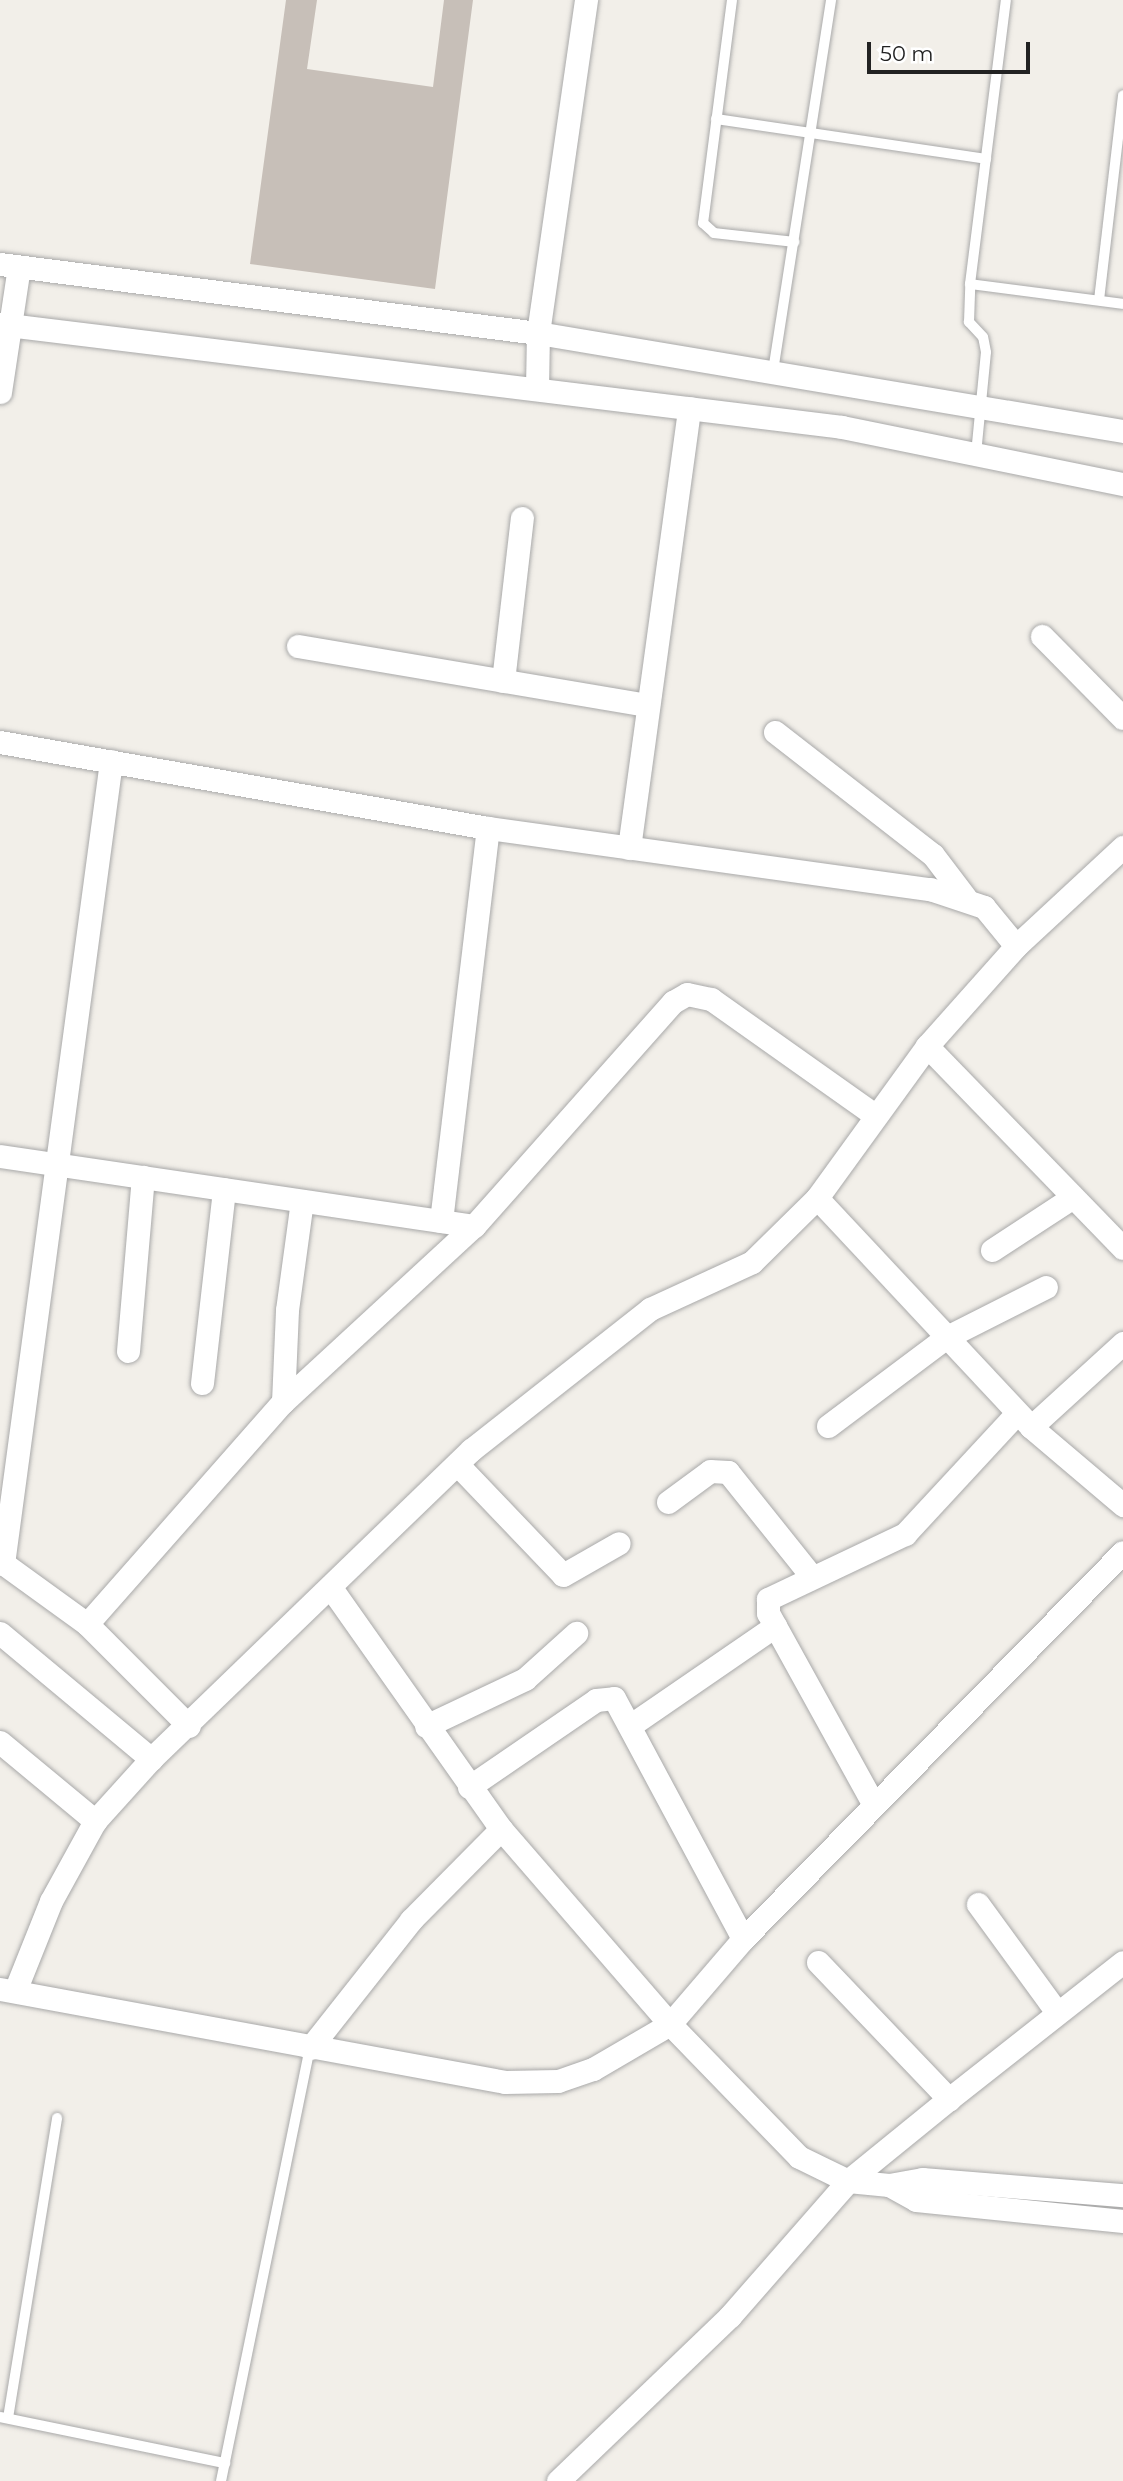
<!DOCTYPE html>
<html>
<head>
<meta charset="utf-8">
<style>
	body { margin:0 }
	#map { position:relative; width:1123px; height:2481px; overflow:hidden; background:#f2efe9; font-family:Montserrat,sans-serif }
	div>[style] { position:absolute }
	.building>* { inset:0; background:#c7bfb8 }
	.roads { filter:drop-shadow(0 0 2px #a9a9a9) drop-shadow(0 0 2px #a9a9a9) }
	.lane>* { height:10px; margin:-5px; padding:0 5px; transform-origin:5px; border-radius:5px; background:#fff }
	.street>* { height:23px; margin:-11.5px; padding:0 11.5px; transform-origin:11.5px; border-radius:11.5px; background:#fff }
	span { translate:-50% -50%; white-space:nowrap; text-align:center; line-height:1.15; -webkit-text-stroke:7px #fff; paint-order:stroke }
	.scale { position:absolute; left:867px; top:42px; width:163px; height:32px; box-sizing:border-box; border:4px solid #222; border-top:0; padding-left:9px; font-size:21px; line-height:24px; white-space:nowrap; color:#222; -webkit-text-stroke:5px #fff; paint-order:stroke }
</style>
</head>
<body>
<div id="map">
	<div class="building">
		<i style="clip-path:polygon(286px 0,317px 0,307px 69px,433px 87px,444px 0,473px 0,435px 289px,250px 264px)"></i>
	</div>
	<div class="roads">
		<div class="lane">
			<i style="left:732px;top:0;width:225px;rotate:97.4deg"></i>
			<i style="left:703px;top:223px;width:15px;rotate:42deg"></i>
			<i style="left:714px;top:233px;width:81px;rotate:6.4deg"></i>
			<i style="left:716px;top:119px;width:273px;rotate:8.4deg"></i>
			<i style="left:970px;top:284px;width:154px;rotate:7.4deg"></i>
			<i style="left:1099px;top:300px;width:206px;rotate:-83.3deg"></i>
			<i style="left:773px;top:371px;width:376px;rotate:-81.1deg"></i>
			<i style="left:976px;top:454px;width:102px;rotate:-84.4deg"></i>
			<i style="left:986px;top:352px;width:15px;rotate:-101deg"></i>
			<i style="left:983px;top:337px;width:21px;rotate:-133deg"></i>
			<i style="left:969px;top:322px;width:38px;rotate:-88deg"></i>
			<i style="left:970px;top:284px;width:286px;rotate:-82.8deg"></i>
			<i style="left:0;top:2417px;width:230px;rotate:11.6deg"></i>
			<i style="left:8px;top:2418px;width:304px;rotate:-80.7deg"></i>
			<i style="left:221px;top:2481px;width:442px;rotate:-78.4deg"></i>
		</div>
		<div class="street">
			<i style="left:0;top:264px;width:542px;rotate:7.31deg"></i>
			<i style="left:538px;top:333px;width:593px;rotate:9.51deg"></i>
			<i style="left:0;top:324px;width:848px;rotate:6.97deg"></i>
			<i style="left:842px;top:427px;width:287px;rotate:11.5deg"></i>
			<i style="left:537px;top:389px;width:56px;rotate:-89deg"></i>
			<i style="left:538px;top:333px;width:336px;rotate:-81.8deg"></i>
			<i style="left:0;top:392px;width:126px;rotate:-81.4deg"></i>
			<i style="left:1042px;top:636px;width:115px;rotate:45.4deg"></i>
			<i style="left:298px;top:646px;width:355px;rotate:9.6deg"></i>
			<i style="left:503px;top:681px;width:164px;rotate:-83.4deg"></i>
			<i style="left:775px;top:732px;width:200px;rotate:37.9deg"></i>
			<i style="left:933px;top:855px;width:53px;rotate:52.7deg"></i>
			<i style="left:0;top:742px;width:496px;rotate:10deg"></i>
			<i style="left:488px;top:828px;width:446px;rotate:7.9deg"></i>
			<i style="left:930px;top:889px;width:57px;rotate:18.4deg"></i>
			<i style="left:984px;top:907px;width:50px;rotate:50.6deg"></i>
			<i style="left:629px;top:848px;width:444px;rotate:-82.2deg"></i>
			<i style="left:927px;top:1046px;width:281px;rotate:45.9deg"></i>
			<i style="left:0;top:1156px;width:479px;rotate:8.4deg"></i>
			<i style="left:817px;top:1198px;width:313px;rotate:46.9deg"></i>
			<i style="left:1031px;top:1427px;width:121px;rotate:40.3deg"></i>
			<i style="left:441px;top:1221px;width:396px;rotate:-83.2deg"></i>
			<i style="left:992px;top:1250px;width:93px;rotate:-33.2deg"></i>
			<i style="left:128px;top:1351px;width:175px;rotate:-85.1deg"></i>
			<i style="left:202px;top:1383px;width:195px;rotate:-83.5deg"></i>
			<i style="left:283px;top:1402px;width:92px;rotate:-87.5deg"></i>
			<i style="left:287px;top:1310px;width:110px;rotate:-82.2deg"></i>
			<i style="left:828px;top:1426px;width:146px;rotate:-36.9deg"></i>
			<i style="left:945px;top:1338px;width:113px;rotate:-26.8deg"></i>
			<i style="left:1031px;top:1427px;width:125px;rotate:-42.4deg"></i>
			<i style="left:457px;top:1464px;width:153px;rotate:46.3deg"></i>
			<i style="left:563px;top:1575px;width:64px;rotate:-29.7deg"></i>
			<i style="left:668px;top:1502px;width:52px;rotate:-36.4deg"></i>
			<i style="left:710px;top:1471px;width:18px;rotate:3deg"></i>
			<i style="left:728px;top:1472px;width:134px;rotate:51.3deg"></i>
			<i style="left:0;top:1561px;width:107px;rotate:35.9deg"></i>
			<i style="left:87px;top:1624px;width:144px;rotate:45deg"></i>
			<i style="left:3px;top:1564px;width:810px;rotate:-82.34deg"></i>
			<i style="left:331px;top:1588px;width:295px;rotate:54.8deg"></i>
			<i style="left:501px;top:1829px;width:258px;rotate:49.1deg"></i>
			<i style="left:670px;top:2024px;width:185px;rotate:45.9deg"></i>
			<i style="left:799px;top:2157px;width:55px;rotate:26.1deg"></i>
			<i style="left:848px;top:2181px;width:41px;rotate:5.6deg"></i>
			<i style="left:889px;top:2185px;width:34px;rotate:-10deg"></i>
			<i style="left:922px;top:2179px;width:202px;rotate:4.6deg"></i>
			<i style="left:87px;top:1624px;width:296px;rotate:-48.6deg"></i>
			<i style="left:283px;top:1402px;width:260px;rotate:-42.7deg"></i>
			<i style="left:474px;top:1226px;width:300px;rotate:-48.4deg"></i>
			<i style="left:673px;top:1002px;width:16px;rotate:-30deg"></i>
			<i style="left:687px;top:994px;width:25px;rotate:12deg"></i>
			<i style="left:711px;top:999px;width:201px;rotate:35.3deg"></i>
			<i style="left:0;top:1633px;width:197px;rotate:39.8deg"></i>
			<i style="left:631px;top:1725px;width:175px;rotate:-34.5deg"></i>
			<i style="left:426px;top:1726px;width:110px;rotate:-25.4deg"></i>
			<i style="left:525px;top:1679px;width:69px;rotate:-42deg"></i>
			<i style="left:0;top:1742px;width:124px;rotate:39.7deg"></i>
			<i style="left:469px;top:1787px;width:154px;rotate:-34.4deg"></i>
			<i style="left:596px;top:1700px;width:18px;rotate:-6deg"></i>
			<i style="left:614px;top:1698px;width:273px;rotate:61.8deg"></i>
			<i style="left:874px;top:1805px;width:219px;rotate:-118.9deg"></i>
			<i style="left:768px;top:1613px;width:14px;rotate:-90deg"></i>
			<i style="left:768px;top:1599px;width:152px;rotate:-25.4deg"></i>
			<i style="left:905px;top:1534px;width:165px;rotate:-47.2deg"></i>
			<i style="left:978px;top:1904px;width:132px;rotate:53.9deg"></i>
			<i style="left:818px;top:1962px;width:190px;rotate:46.3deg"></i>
			<i style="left:949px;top:2099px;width:221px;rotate:-38.2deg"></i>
			<i style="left:0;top:1989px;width:513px;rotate:10.43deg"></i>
			<i style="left:505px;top:2082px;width:53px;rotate:-1.1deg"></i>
			<i style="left:558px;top:2081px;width:37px;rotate:-19deg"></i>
			<i style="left:593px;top:2069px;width:89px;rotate:-30.3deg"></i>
			<i style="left:670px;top:2024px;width:112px;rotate:-49.3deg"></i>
			<i style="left:743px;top:1939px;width:542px;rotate:-45.52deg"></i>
			<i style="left:15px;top:1991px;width:97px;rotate:-68.2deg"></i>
			<i style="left:51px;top:1901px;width:91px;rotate:-61.2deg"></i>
			<i style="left:95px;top:1821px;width:84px;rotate:-47.9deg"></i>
			<i style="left:151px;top:1759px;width:445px;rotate:-44deg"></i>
			<i style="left:471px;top:1450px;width:228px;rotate:-38.2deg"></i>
			<i style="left:650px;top:1309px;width:112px;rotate:-24.7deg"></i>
			<i style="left:752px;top:1262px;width:91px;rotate:-44.6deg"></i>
			<i style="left:817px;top:1198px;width:188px;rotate:-54.1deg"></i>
			<i style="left:927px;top:1046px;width:134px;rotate:-48.3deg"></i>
			<i style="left:1016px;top:946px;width:146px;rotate:-42.8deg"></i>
			<i style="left:310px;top:2048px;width:163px;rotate:-51.7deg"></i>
			<i style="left:411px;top:1920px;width:128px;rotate:-45.3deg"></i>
			<i style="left:889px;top:2185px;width:31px;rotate:29deg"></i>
			<i style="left:916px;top:2200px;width:208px;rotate:5.8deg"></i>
			<i style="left:558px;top:2481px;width:238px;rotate:-43.8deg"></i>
			<i style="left:730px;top:2316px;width:179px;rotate:-48.8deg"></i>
			<i style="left:848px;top:2181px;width:130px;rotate:-39.1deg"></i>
		</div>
	</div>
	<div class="scale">50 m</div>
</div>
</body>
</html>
